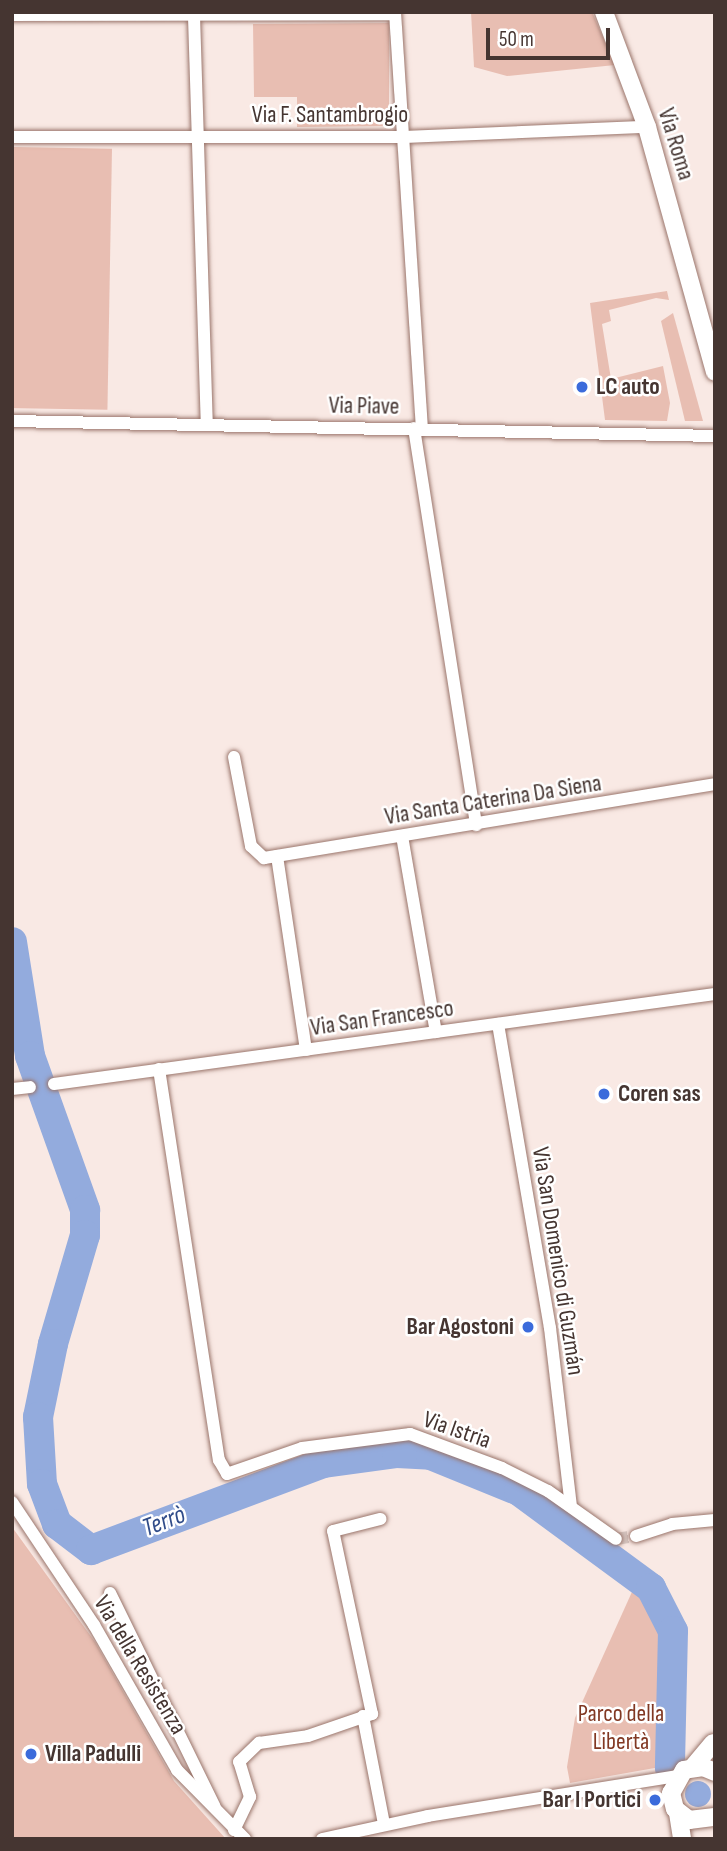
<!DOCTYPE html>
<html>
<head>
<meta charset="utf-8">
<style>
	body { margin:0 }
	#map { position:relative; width:727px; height:1851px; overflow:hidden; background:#f9e9e4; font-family:"Sofia Sans Condensed",sans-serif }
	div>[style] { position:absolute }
	.green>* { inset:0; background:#e8beb2; transform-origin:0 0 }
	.water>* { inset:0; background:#93abdd }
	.round { border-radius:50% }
	.river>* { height:30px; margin:-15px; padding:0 15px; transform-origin:15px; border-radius:15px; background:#93abdd }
	.street-tunnel>* { height:12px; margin-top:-6px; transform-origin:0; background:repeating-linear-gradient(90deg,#d5c5c0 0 12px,transparent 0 18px) }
	.roads { filter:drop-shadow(0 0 2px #9a756b) drop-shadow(0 0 2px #9a756b) }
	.street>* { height:12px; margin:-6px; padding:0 6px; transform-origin:6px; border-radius:6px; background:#fff }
	.secondary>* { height:18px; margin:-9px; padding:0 9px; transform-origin:9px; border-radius:9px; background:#fff }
	.dots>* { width:19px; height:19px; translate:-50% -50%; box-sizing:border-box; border:4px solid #fff; border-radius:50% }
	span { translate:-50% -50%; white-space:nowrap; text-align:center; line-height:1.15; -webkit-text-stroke:5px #fff; paint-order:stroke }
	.street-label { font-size:24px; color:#453531 }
	.poi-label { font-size:24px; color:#453531; font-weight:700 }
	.left { translate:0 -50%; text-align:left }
	.right { translate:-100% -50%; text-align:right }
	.park-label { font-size:24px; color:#813823 }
	.water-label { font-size:26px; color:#304c89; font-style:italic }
	.frame { position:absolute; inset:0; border:14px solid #453531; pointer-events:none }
	.scale { position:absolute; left:486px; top:28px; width:124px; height:32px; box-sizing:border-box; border:4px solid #453531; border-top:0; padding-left:9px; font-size:21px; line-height:24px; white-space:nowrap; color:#453531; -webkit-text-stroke:5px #fff; paint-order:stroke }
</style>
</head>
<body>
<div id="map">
	<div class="green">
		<i style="clip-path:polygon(471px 12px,592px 12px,615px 65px,507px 76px,474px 67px)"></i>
		<i style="clip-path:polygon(389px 23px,389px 126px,297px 127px,297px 97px,254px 97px,253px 24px)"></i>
		<i style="left:12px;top:147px;width:100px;height:261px;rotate:1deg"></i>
		<i style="clip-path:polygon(667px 291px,669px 300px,656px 298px,609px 310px,611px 321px,602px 324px,611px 379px,663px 366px,670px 403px,667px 421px,605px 420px,590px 303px)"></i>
		<i style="clip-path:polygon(673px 313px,703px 421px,685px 421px,661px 321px)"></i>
		<i style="clip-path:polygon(12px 1527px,95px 1642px,174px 1781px,226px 1839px,12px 1839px)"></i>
		<i style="clip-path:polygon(636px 1583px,656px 1609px,669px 1639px,666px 1766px,570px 1783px,567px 1767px,575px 1718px)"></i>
	</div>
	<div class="water">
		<i class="round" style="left:685px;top:1781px;width:26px;height:26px"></i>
	</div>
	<div class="river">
		<i style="left:12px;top:942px;width:115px;rotate:81deg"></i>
		<i style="left:30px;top:1056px;width:164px;rotate:70.3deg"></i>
		<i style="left:85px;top:1210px;width:25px;rotate:90deg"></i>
		<i style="left:85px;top:1235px;width:114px;rotate:106.4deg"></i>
		<i style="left:53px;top:1344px;width:75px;rotate:101.6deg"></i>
		<i style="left:38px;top:1417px;width:67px;rotate:86.6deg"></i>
		<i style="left:42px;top:1484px;width:43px;rotate:69.4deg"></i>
		<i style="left:57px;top:1524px;width:43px;rotate:37.4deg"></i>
		<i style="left:91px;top:1550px;width:249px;rotate:-20.5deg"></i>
		<i style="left:324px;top:1463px;width:74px;rotate:-7.8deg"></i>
		<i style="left:397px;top:1453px;width:34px;rotate:3deg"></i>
		<i style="left:431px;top:1455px;width:95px;rotate:22.2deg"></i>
		<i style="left:519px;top:1491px;width:164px;rotate:36.3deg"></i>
		<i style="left:651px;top:1588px;width:48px;rotate:62.9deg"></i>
		<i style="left:673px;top:1631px;width:137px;rotate:91.3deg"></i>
	</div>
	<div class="street-tunnel">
		<i style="left:616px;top:1539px;width:20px;rotate:-9deg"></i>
	</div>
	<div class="roads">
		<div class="street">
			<i style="left:395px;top:12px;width:417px;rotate:86.3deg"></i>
			<i style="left:12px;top:15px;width:383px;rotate:-0.1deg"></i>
			<i style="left:194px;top:16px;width:409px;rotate:88.2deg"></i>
			<i style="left:12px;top:137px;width:392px"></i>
			<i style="left:404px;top:137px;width:243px;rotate:-2.4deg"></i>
			<i style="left:12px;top:421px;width:703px;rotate:1.22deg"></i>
			<i style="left:414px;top:428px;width:402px;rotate:81.1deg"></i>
			<i style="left:234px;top:757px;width:91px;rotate:79.2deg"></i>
			<i style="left:251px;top:846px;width:18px;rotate:43deg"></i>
			<i style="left:264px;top:858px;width:457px;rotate:-9.3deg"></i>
			<i style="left:402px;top:836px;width:199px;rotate:80.2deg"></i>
			<i style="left:277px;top:856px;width:196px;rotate:81.5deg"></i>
			<i style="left:498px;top:1024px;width:308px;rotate:80.3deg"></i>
			<i style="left:550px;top:1328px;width:179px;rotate:83.3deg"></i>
			<i style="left:159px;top:1069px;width:396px;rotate:81.3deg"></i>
			<i style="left:219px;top:1460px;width:16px;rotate:60deg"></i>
			<i style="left:227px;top:1474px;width:79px;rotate:-19.1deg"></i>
			<i style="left:302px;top:1448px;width:109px;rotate:-7.4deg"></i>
			<i style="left:410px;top:1434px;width:98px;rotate:20.3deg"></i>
			<i style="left:502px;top:1468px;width:51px;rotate:26.6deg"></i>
			<i style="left:548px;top:1491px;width:83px;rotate:35.2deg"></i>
			<i style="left:54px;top:1084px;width:667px;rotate:-7.75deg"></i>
			<i style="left:12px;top:1089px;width:18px;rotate:-6deg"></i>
			<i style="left:12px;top:1502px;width:148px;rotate:56.3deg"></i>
			<i style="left:94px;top:1625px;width:167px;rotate:60.2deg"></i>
			<i style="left:177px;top:1770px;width:97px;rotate:45.4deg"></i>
			<i style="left:636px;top:1536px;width:38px;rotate:-18deg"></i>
			<i style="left:672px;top:1524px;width:43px;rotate:-5.3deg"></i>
			<i style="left:110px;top:1593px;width:238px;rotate:63.9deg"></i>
			<i style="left:363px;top:1716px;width:110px;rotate:79deg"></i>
			<i style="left:234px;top:1830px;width:37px;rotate:-64deg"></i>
			<i style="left:250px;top:1797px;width:37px;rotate:-107deg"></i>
			<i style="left:239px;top:1762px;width:28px;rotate:-44deg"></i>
			<i style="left:259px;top:1743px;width:49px;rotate:-8.1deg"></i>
			<i style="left:308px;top:1736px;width:68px;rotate:-19deg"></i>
			<i style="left:372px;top:1714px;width:187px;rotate:-102deg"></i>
			<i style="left:333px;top:1531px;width:49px;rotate:-14.3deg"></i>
			<i style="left:322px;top:1839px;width:108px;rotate:-12.2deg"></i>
			<i style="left:428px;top:1816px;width:252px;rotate:-9.1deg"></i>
		</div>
		<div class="secondary">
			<i style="left:604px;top:12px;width:123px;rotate:69.5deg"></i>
			<i style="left:647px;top:127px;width:254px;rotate:74.5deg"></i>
			<i style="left:693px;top:1767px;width:31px;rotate:-50deg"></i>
			<i style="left:715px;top:1772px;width:13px;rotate:-157deg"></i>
			<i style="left:703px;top:1767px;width:19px;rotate:171deg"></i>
			<i style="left:684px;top:1770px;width:26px;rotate:119deg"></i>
			<i style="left:671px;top:1793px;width:16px;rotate:76deg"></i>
			<i style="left:675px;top:1809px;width:18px;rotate:38deg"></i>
			<i style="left:689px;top:1820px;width:26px;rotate:-7deg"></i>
			<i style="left:678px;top:1813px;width:26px;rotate:81deg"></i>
		</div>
	</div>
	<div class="dots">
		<i style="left:582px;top:387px;background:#3b6bdb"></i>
		<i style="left:604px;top:1094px;background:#3b6bdb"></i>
		<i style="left:528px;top:1327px;background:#3b6bdb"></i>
		<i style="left:31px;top:1754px;background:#3b6bdb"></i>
		<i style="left:655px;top:1800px;background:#3b6bdb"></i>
	</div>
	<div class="street-label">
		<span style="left:330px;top:115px">Via F. Santambrogio</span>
		<span style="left:676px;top:144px;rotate:73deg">Via Roma</span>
		<span style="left:364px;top:406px;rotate:1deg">Via Piave</span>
		<span style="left:493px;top:800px;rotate:-9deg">Via Santa Caterina Da Siena</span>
		<span style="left:382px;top:1018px;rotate:-8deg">Via San Francesco</span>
		<span style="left:558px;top:1261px;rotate:81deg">Via San Domenico di Guzmán</span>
		<span style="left:457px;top:1430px;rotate:19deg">Via Istria</span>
		<span style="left:140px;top:1665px;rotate:59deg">Via della Resistenza</span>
	</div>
	<div class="poi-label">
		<span class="left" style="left:596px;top:387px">LC auto</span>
		<span class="left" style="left:618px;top:1094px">Coren sas</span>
		<span class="right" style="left:514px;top:1327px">Bar Agostoni</span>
		<span class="left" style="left:45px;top:1754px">Villa Padulli</span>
		<span class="right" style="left:641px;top:1800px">Bar I Portici</span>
	</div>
	<div class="park-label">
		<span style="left:621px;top:1728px">Parco della<br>Libertà</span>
	</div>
	<div class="water-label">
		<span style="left:164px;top:1522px;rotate:-21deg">Terrò</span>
	</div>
	<div class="frame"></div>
	<div class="scale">50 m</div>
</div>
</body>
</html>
